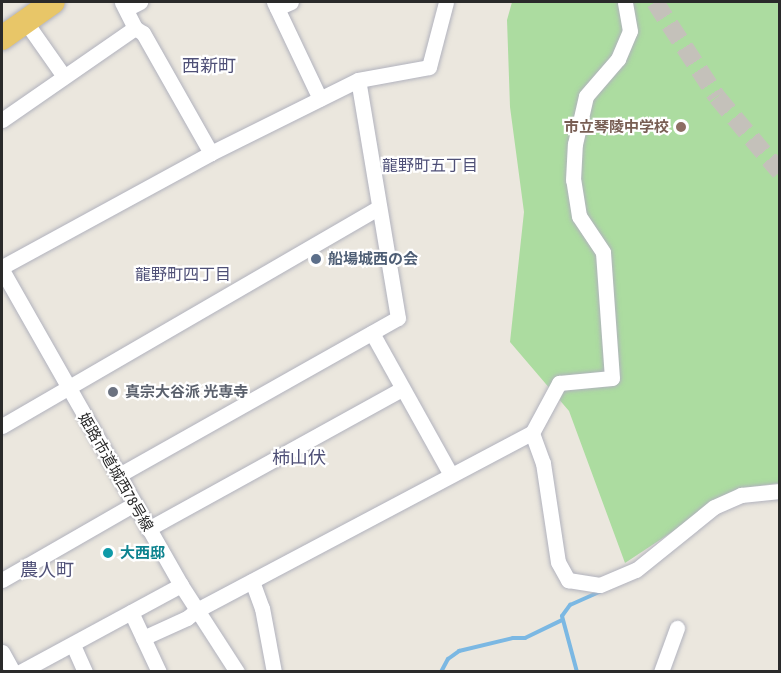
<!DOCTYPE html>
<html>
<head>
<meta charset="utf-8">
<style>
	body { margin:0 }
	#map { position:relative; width:781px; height:673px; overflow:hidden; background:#ebe7de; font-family:"Archivo Narrow","Noto Sans JP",sans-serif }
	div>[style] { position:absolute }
	.green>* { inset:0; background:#acdca0 }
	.stream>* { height:4px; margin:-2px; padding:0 2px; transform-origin:2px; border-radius:2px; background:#7bb8e3 }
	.tertiary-tunnel>* { height:18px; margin-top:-9px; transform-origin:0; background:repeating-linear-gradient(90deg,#c4c1ba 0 18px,transparent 0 27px) }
	.roads { filter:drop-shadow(0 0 2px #b1b2bd) drop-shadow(0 0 2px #b1b2bd) }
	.minor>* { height:15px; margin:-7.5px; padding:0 7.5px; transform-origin:7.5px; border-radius:7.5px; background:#fff }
	.trunk>* { height:24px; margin:-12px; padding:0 12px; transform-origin:12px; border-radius:12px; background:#e8c668 }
	.dots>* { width:16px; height:16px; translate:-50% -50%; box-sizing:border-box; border:3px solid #fff; border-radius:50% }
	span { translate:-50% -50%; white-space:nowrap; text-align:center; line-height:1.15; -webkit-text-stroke:4.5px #fff; paint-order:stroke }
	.education-label { font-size:15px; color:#785e54; font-weight:700 }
	.right { translate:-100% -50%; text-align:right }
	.service-label { font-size:15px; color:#4e5e75; font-weight:700 }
	.left { translate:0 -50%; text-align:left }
	.worship-label { font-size:15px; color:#5b616d; font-weight:700 }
	.street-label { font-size:15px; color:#2a2a2a }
	.culture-label { font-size:15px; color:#0d838f; font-weight:700 }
	.neighbourhood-label { font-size:16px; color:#4f5077 }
	.quarter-label { font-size:18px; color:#4f5077 }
	.frame { position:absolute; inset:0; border:3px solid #2a2a2a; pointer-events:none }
</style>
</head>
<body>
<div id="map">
	<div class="green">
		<i style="clip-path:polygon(512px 2px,779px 2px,779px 483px,737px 489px,625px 563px,569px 411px,510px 342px,524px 212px,510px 107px,507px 20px)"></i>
	</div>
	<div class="stream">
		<i style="left:441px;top:672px;width:15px;rotate:-62deg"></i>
		<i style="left:448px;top:659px;width:14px;rotate:-36deg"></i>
		<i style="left:459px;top:651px;width:56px;rotate:-13.5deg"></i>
		<i style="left:513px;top:638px;width:12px"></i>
		<i style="left:525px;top:638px;width:41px;rotate:-25.9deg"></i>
		<i style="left:577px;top:672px;width:58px;rotate:-105deg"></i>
		<i style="left:562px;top:616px;width:14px;rotate:-54deg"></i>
		<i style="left:570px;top:605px;width:35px;rotate:-24deg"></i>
	</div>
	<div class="tertiary-tunnel">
		<i style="left:655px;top:2px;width:113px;rotate:56.9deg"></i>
		<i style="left:717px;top:97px;width:98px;rotate:50deg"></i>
	</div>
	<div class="roads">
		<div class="minor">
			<i style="left:274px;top:2px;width:107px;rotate:64.6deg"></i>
			<i style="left:277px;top:8px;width:15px;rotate:-23deg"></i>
			<i style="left:126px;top:9px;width:16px;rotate:-27deg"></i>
			<i style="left:25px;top:21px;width:66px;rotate:54.9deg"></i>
			<i style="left:135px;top:28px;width:9px;rotate:32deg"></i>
			<i style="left:143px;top:33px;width:138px;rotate:60.5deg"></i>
			<i style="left:2px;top:120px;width:162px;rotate:-34.7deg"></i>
			<i style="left:135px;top:28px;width:29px;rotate:-117deg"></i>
			<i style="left:2px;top:267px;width:238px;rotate:-28.6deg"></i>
			<i style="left:211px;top:153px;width:164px;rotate:-26.4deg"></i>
			<i style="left:358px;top:80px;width:72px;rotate:-10.4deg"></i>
			<i style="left:429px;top:67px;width:67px;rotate:-75.3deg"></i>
			<i style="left:2px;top:270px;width:362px;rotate:60.4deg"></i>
			<i style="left:181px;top:585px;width:103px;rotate:57.2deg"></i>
			<i style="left:372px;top:333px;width:162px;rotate:60.9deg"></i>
			<i style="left:2px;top:426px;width:433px;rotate:-30.1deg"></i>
			<i style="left:532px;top:433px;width:57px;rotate:-61.6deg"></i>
			<i style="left:559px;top:383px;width:53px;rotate:-5.4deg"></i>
			<i style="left:612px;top:378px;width:126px;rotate:-94.1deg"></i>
			<i style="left:603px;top:252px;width:43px;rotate:-123.7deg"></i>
			<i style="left:579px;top:216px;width:36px;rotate:-99deg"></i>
			<i style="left:573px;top:180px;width:36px;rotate:-87deg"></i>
			<i style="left:575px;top:144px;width:49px;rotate:-77.1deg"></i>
			<i style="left:586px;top:96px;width:49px;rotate:-49.1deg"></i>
			<i style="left:618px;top:59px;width:30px;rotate:-67deg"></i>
			<i style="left:630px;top:31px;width:29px;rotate:-100deg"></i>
			<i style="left:119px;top:475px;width:320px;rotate:-29.4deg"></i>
			<i style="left:398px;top:318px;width:241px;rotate:-99.5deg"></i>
			<i style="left:148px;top:529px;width:290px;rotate:-28.9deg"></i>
			<i style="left:2px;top:580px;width:152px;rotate:-29.9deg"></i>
			<i style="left:252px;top:581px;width:29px;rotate:70deg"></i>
			<i style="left:262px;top:608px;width:65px;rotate:79.4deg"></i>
			<i style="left:131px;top:612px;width:66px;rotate:65deg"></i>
			<i style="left:143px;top:638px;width:48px;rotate:-24.4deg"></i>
			<i style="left:187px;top:618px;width:13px;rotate:-39deg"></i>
			<i style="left:197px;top:610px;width:379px;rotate:-27.9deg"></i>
			<i style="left:532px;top:433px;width:32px;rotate:70deg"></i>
			<i style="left:543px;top:463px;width:100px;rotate:81.4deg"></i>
			<i style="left:558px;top:562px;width:21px;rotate:61deg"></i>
			<i style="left:568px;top:580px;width:32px;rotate:9deg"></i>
			<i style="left:600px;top:585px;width:39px;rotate:-23deg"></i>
			<i style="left:636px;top:570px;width:100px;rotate:-38.9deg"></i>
			<i style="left:714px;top:507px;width:30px;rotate:-24deg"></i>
			<i style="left:741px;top:495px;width:39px;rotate:-6deg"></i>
			<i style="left:73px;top:645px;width:30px;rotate:66deg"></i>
			<i style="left:2px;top:652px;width:23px;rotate:61deg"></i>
			<i style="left:20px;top:672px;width:183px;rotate:-28.4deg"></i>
			<i style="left:661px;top:672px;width:47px;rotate:-70deg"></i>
		</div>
		<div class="trunk">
			<i style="left:2px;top:38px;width:62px;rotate:-35.2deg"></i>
		</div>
	</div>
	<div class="dots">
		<i style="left:681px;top:127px;background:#8d6e63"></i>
		<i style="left:316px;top:259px;background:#5c6f8a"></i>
		<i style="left:113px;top:392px;background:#6b7280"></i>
		<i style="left:108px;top:553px;background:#0f9aa8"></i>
	</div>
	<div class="education-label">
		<span class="right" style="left:669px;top:127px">市立琴陵中学校</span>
	</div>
	<div class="service-label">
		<span class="left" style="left:328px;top:259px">船場城西の会</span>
	</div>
	<div class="worship-label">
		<span class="left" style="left:125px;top:392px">真宗大谷派 光専寺</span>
	</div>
	<div class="street-label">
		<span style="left:116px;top:472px;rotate:60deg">姫路市道城西78号線</span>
	</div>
	<div class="culture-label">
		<span class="left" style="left:120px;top:553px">大西邸</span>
	</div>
	<div class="neighbourhood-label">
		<span style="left:430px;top:165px">龍野町五丁目</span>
		<span style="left:183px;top:274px">龍野町四丁目</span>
	</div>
	<div class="quarter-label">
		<span style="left:209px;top:66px">西新町</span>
		<span style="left:299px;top:458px">柿山伏</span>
		<span style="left:47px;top:570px">農人町</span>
	</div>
	<div class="frame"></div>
</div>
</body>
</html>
